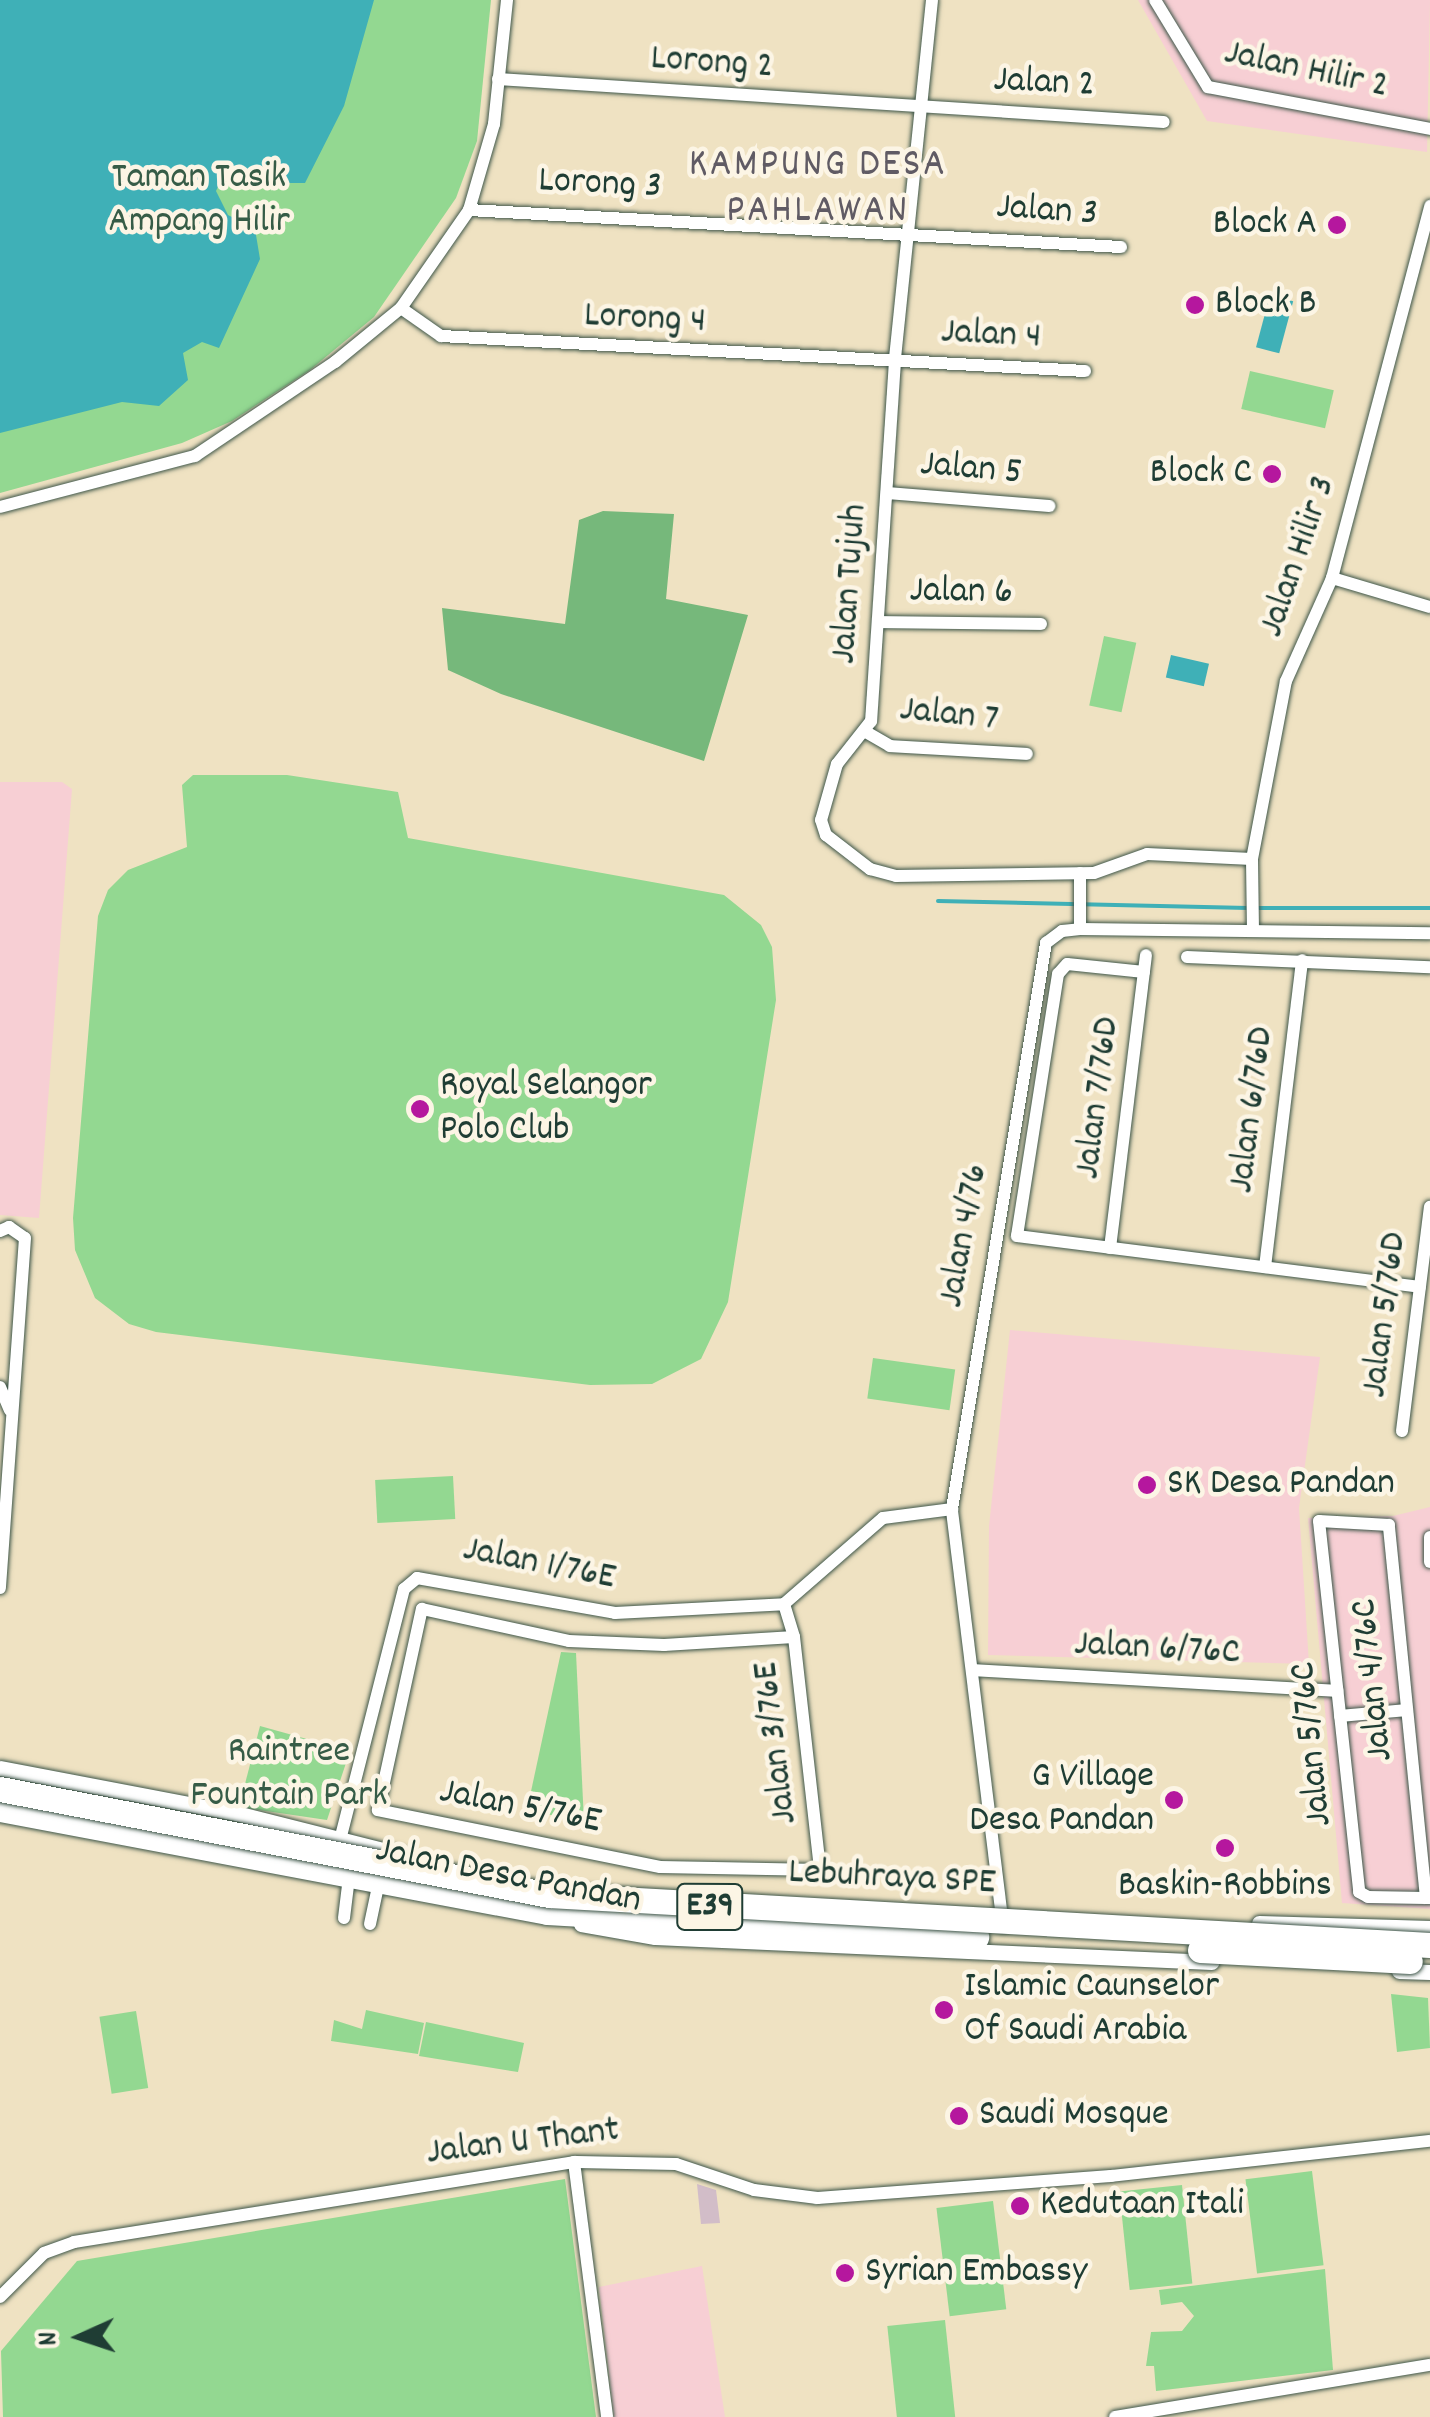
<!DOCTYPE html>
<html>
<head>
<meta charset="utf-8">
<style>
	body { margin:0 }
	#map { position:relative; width:1430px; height:2417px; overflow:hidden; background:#efe2c2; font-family:Dekko,sans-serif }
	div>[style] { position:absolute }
	.built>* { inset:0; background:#f7cfd4 }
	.industrial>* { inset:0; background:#d2bdc8 }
	.green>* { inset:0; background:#93d891; transform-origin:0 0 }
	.forest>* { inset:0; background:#76b87b }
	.water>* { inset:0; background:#3fb0b7; transform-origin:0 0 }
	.stream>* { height:4px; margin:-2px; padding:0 2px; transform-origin:2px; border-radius:2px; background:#3fb0b7 }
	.roads { filter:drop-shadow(0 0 2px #3e5649) drop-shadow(0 0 2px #3e5649) }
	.minor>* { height:12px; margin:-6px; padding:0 6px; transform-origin:6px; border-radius:6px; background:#fff }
	.tertiary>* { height:15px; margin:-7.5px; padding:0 7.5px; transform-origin:7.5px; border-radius:7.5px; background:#fff }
	.motorway>* { height:25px; margin:-12.5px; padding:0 12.5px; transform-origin:12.5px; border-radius:12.5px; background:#fff }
	.bridges { filter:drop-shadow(0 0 2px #3e5649) drop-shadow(0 0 2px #3e5649) }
	.motorway-bridge>* { height:25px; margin:-12.5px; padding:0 12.5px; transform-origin:12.5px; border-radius:12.5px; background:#fff }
	.dots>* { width:28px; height:28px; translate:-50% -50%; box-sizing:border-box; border:5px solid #fcf5e5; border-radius:50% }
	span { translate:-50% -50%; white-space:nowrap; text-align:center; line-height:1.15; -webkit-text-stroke:9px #fcf5e5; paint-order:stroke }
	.shield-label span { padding:2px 8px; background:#fcf5e5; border:2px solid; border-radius:8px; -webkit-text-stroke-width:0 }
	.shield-label { font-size:35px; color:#1f3d34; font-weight:700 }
	.street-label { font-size:38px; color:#1f3d34 }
	.park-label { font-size:38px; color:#365c47 }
	.poi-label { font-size:38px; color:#1f3d34 }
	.right { translate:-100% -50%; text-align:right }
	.left { translate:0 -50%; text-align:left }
	.neighbourhood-label { font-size:40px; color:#605b64; letter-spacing:2.5px }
	.north { position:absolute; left:30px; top:2287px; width:100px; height:100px; -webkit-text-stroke:8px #fcf5e5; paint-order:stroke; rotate:267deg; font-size:28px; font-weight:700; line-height:40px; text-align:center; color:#1f3d34 }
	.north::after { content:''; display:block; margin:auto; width:35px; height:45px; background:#1f3d34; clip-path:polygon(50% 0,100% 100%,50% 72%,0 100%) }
</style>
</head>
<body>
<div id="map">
	<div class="built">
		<i style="clip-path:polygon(1138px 0,1430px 0,1427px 152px,1207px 121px)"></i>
		<i style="clip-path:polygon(0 782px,62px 782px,72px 789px,39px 1218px,0 1215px)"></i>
		<i style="clip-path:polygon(1010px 1330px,1320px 1357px,1299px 1508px,1309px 1664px,988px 1655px,989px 1526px)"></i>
		<i style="clip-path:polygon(1430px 1507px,1430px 1909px,1342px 1903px,1308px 1518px,1393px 1516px)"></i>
		<i style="clip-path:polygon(702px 2266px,725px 2417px,614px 2417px,599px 2287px)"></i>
	</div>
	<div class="industrial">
		<i style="clip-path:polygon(697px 2184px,716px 2190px,720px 2223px,701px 2224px)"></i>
	</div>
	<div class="green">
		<i style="clip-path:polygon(0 0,491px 0,477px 141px,456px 198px,374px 317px,310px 370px,232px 421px,182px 443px,0 493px)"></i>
		<i style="left:1250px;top:371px;width:86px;height:39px;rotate:13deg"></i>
		<i style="left:1104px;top:636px;width:33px;height:71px;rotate:12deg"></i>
		<i style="clip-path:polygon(193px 775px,287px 775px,398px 792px,408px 838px,724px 895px,761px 925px,772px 947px,776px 1000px,728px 1302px,701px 1359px,652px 1384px,590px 1385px,156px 1332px,129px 1324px,95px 1298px,75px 1250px,73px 1218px,98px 916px,108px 890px,128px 870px,187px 847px,182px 785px)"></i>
		<i style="left:873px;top:1358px;width:83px;height:41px;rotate:8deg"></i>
		<i style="left:453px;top:1476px;width:43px;height:78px;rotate:87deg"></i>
		<i style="clip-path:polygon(561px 1652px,576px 1653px,584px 1822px,527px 1810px)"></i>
		<i style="clip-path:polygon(260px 1726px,350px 1751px,327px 1820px,239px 1807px)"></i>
		<i style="clip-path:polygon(1391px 1994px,1428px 1998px,1430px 2048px,1397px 2052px)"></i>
		<i style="clip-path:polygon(366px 2010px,424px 2023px,418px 2054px,331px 2041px,334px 2020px,362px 2029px)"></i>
		<i style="left:136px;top:2011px;width:78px;height:37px;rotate:81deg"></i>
		<i style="clip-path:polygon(426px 2022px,524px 2043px,518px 2072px,419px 2056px)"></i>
		<i style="left:1312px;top:2171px;width:95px;height:67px;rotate:83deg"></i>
		<i style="clip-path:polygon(565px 2179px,596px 2417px,3px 2417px,1px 2351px,77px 2261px)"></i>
		<i style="left:1182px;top:2185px;width:99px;height:63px;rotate:84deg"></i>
		<i style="left:993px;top:2201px;width:109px;height:57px;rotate:83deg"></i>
		<i style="clip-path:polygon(1325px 2269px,1333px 2370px,1156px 2391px,1154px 2366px,1146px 2366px,1151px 2332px,1182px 2331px,1194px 2316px,1182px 2302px,1161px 2305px,1159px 2290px)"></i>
		<i style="left:945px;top:2320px;width:98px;height:58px;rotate:84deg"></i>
	</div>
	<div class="forest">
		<i style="clip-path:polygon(603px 511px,674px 514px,666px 599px,748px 615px,704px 761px,501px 694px,448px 670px,442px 608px,565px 624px,579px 520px)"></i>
	</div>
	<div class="water">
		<i style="clip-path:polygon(0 0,374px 0,344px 106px,305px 183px,272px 183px,244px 169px,224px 174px,216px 191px,228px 215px,255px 229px,260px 259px,219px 348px,202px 342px,183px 353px,188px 380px,159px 406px,122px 402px,0 433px)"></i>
		<i style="left:1270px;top:295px;width:24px;height:54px;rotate:15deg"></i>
		<i style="left:1171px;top:655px;width:39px;height:23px;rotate:13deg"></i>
	</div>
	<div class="stream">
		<i style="left:938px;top:901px;width:310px;rotate:1.3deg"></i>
		<i style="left:1257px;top:908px;width:173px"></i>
	</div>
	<div class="roads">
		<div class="minor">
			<i style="left:932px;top:0;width:363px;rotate:95.9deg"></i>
			<i style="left:895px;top:361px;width:361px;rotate:93.8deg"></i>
			<i style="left:871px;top:721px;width:55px;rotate:128.3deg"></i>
			<i style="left:837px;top:764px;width:58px;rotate:105.9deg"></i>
			<i style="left:821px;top:820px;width:16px;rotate:72deg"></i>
			<i style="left:826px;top:835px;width:56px;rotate:37.7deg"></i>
			<i style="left:870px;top:869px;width:27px;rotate:15deg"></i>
			<i style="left:896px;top:876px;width:198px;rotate:-0.9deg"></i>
			<i style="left:1094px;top:873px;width:56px;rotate:-19.7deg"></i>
			<i style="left:1147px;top:854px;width:105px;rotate:2.7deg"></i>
			<i style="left:1155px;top:0;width:102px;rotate:58.7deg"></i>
			<i style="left:1208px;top:87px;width:226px;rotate:10.7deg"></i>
			<i style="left:498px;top:79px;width:667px;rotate:3.69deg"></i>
			<i style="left:469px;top:210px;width:653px;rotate:3.25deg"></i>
			<i style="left:401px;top:308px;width:49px;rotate:35deg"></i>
			<i style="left:441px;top:336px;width:645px;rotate:3.11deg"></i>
			<i style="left:887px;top:493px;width:163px;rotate:4.6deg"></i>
			<i style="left:0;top:507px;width:202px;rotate:-14.7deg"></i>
			<i style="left:195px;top:456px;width:169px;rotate:-33.9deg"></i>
			<i style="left:335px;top:362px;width:85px;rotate:-39.3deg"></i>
			<i style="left:401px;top:308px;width:119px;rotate:-55.2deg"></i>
			<i style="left:469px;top:210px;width:90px;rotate:-73.8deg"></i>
			<i style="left:494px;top:124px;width:125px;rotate:-84deg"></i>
			<i style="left:1332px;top:578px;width:102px;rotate:16.5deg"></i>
			<i style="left:879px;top:622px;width:162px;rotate:0.7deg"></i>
			<i style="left:866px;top:732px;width:28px;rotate:30deg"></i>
			<i style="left:890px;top:746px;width:137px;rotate:3.3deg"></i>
			<i style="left:1080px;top:873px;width:56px;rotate:90deg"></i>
			<i style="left:1253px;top:931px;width:72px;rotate:-90.8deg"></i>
			<i style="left:1252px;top:859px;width:181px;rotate:-79.2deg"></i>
			<i style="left:1286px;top:681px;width:113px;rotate:-65.9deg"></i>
			<i style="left:1332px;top:578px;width:385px;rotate:-75.2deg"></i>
			<i style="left:1187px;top:957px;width:243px;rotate:2.4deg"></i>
			<i style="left:1144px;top:972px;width:77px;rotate:-174.1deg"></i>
			<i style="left:1067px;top:964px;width:13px;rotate:132deg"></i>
			<i style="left:1058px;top:974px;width:265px;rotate:98.9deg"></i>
			<i style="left:1017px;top:1236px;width:406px;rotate:7.2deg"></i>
			<i style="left:0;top:1231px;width:10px;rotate:-24deg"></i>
			<i style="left:9px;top:1227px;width:19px;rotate:35deg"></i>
			<i style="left:25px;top:1238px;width:351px;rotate:94.1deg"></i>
			<i style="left:1110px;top:1248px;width:295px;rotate:-83deg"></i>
			<i style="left:1265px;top:1267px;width:309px;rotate:-83.1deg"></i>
			<i style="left:0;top:1387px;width:25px;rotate:67deg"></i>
			<i style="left:1402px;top:1431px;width:226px;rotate:-82.9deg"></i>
			<i style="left:1430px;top:1537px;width:25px;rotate:90deg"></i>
			<i style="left:784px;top:1604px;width:34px;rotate:73deg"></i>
			<i style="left:794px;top:1637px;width:234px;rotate:83.6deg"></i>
			<i style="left:820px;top:1870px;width:160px;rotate:-178.9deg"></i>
			<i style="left:660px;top:1867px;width:288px;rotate:-168.6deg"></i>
			<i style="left:378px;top:1810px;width:206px;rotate:-77.7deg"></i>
			<i style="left:422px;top:1609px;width:150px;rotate:12.3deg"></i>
			<i style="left:569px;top:1641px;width:95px;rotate:2.4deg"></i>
			<i style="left:664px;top:1645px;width:130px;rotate:-3.5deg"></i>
			<i style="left:973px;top:1670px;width:365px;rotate:3.3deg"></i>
			<i style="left:1340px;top:1716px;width:67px;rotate:-5.1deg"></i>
			<i style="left:340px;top:1840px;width:259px;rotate:-75.7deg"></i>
			<i style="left:404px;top:1589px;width:17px;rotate:-40deg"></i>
			<i style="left:417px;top:1578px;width:201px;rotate:10deg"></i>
			<i style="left:615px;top:1613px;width:169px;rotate:-3deg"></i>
			<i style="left:784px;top:1604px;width:131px;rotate:-41deg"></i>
			<i style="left:883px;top:1518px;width:70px;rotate:-7.4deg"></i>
			<i style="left:1426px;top:1898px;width:375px;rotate:-95.7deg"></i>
			<i style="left:1389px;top:1525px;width:70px;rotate:-176.7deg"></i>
			<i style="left:1319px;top:1521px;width:373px;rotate:83.8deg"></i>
			<i style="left:1359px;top:1892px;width:10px;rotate:29deg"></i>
			<i style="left:1368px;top:1897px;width:58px;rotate:1deg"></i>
			<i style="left:1426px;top:1898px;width:4px"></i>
			<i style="left:344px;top:1918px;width:38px;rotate:-83deg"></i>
			<i style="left:370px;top:1924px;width:40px;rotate:-78deg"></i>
			<i style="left:1003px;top:1926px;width:420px;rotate:-97deg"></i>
			<i style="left:952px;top:1509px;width:574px;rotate:-80.57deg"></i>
			<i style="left:1046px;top:943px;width:20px;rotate:-37deg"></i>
			<i style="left:1062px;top:931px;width:18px;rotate:-6deg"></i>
			<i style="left:1080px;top:929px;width:350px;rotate:0.7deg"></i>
			<i style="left:574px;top:2162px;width:257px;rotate:82.6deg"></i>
			<i style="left:0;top:2297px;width:62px;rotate:-45deg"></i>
			<i style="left:44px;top:2253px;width:32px;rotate:-20deg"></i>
			<i style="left:74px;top:2242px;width:506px;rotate:-9.09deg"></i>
			<i style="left:574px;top:2162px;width:102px;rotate:1.1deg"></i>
			<i style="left:676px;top:2164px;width:82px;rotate:18.4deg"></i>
			<i style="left:754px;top:2190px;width:64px;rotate:7.2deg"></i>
			<i style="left:817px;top:2198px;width:295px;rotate:-4.3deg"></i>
			<i style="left:1111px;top:2176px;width:321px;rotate:-6.3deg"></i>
			<i style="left:1115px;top:2417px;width:319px;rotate:-9.4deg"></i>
		</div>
		<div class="tertiary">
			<i style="left:0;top:1768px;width:240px;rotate:10.8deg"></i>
			<i style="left:236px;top:1813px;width:172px;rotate:14.1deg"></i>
			<i style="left:1259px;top:1923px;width:171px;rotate:1.7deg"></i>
			<i style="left:581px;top:1924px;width:75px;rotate:10deg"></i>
			<i style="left:655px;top:1937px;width:557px;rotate:2.57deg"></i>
			<i style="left:1399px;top:1971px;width:31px;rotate:2deg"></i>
		</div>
		<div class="motorway">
			<i style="left:0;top:1809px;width:557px;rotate:10.66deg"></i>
			<i style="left:547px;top:1912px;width:430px;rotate:3.3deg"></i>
		</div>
	</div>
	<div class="bridges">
		<div class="motorway-bridge">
			<i style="left:0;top:1789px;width:559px;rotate:10.93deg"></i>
			<i style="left:549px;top:1895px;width:882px;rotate:3.25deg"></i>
			<i style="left:1200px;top:1950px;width:210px;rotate:3deg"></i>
		</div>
	</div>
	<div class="dots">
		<i style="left:1337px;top:225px;background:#b5179e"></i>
		<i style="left:1195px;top:305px;background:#b5179e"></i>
		<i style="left:1272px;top:474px;background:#b5179e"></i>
		<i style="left:420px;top:1109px;background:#b5179e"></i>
		<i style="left:1147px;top:1485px;background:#b5179e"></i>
		<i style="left:1174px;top:1800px;background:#b5179e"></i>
		<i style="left:1225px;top:1848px;background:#b5179e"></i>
		<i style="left:944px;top:2010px;background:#b5179e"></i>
		<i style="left:959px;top:2116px;background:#b5179e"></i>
		<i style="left:1020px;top:2206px;background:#b5179e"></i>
		<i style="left:845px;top:2273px;background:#b5179e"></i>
	</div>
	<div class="shield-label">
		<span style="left:710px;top:1907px">E39</span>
	</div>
	<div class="street-label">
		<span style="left:712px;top:64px;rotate:4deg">Lorong 2</span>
		<span style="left:1306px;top:71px;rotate:12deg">Jalan Hilir 2</span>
		<span style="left:1044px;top:84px;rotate:3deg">Jalan 2</span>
		<span style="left:600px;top:185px;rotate:3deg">Lorong 3</span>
		<span style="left:1047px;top:212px;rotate:4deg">Jalan 3</span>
		<span style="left:645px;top:320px;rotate:3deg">Lorong 4</span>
		<span style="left:991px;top:336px;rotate:3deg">Jalan 4</span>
		<span style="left:971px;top:470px;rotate:5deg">Jalan 5</span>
		<span style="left:1299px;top:557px;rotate:-71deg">Jalan Hilir 3</span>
		<span style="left:851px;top:584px;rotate:-86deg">Jalan Tujuh</span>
		<span style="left:961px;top:593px;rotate:1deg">Jalan 6</span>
		<span style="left:949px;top:716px;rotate:6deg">Jalan 7</span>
		<span style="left:1099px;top:1098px;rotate:-83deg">Jalan 7/76D</span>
		<span style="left:1253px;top:1110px;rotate:-83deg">Jalan 6/76D</span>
		<span style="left:965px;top:1236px;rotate:-80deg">Jalan 4/76</span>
		<span style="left:1386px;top:1315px;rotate:-83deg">Jalan 5/76D</span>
		<span style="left:539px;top:1565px;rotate:11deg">Jalan 1/76E</span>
		<span style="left:1157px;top:1650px;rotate:3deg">Jalan 6/76C</span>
		<span style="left:1374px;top:1680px;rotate:-96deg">Jalan 4/76C</span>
		<span style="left:777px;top:1743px;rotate:-97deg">Jalan 3/76E</span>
		<span style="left:1313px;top:1744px;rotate:-96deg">Jalan 5/76C</span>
		<span style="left:520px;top:1808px;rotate:11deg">Jalan 5/76E</span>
		<span style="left:508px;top:1877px;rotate:11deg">Jalan Desa Pandan</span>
		<span style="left:892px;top:1879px;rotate:3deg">Lebuhraya SPE</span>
		<span style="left:523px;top:2143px;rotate:-7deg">Jalan U Thant</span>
	</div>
	<div class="park-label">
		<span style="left:199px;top:201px">Taman Tasik<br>Ampang Hilir</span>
		<span style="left:289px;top:1775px">Raintree<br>Fountain Park</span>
	</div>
	<div class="poi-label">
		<span class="right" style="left:1317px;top:225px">Block A</span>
		<span class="left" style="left:1215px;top:305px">Block B</span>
		<span class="right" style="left:1252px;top:474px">Block C</span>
		<span class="left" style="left:440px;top:1109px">Royal Selangor<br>Polo Club</span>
		<span class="left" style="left:1167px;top:1485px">SK Desa Pandan</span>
		<span class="right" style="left:1154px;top:1800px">G Village<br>Desa Pandan</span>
		<span style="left:1225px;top:1887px">Baskin-Robbins</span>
		<span class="left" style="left:964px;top:2010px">Islamic Caunselor<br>Of Saudi Arabia</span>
		<span class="left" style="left:979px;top:2116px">Saudi Mosque</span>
		<span class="left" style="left:1040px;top:2206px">Kedutaan Itali</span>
		<span class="left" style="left:865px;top:2273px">Syrian Embassy</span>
	</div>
	<div class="neighbourhood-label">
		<span style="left:818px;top:190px">KAMPUNG DESA<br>PAHLAWAN</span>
	</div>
	<div class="north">N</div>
</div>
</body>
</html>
